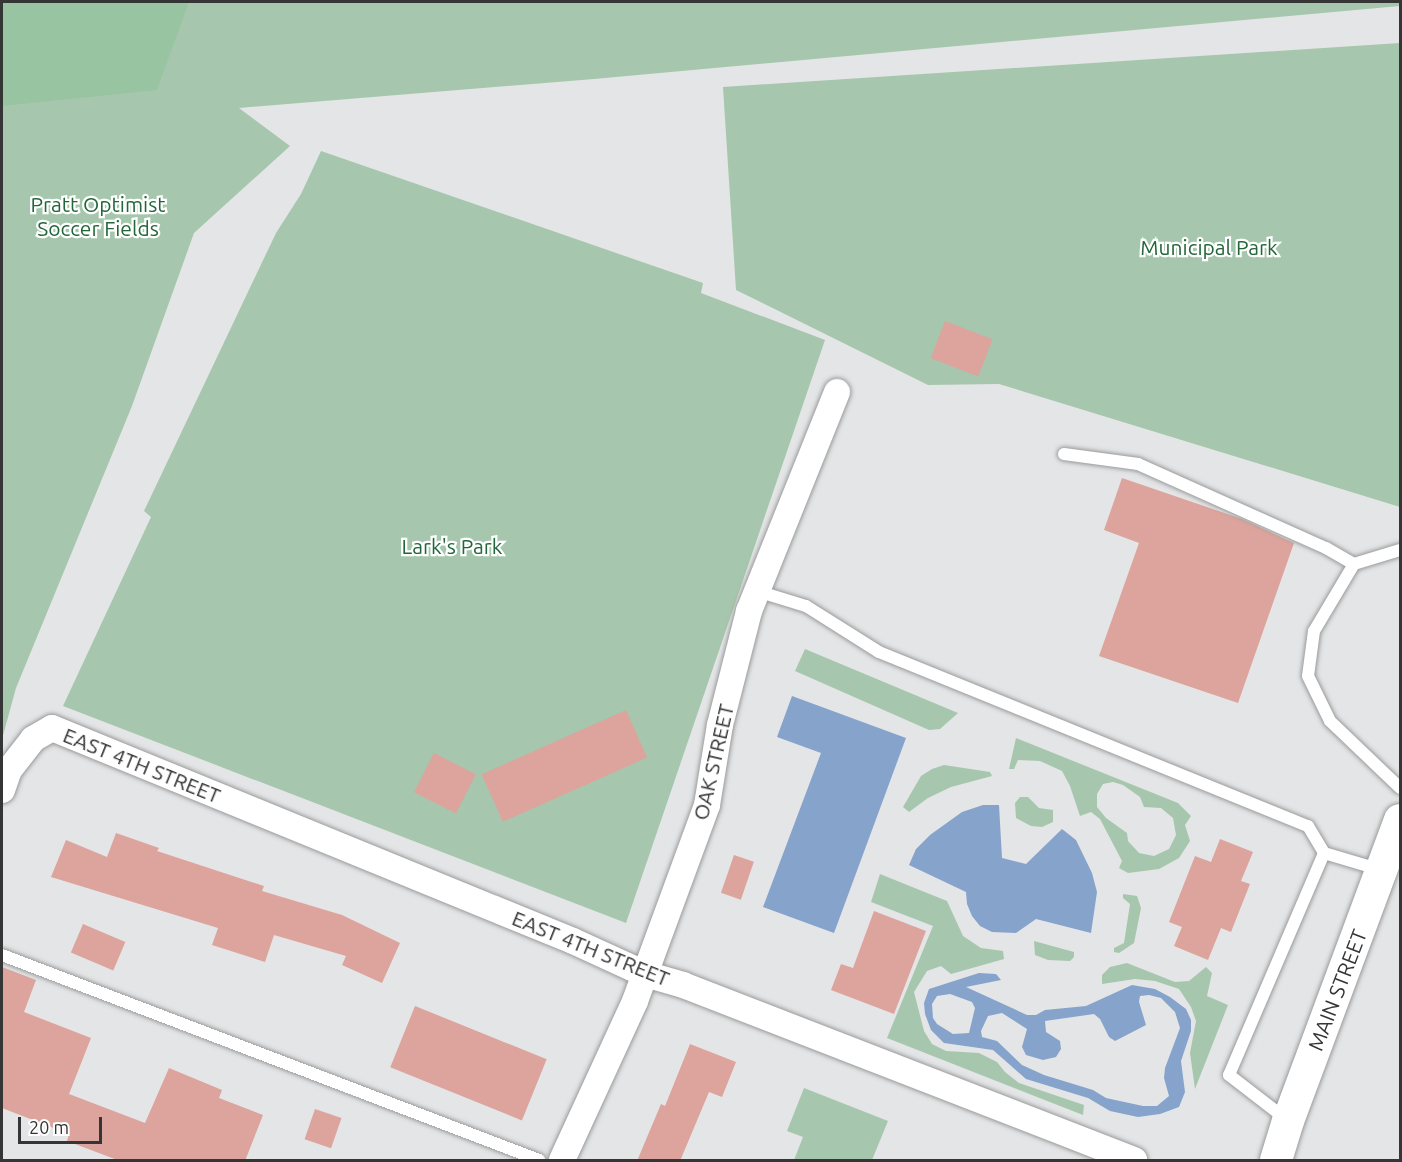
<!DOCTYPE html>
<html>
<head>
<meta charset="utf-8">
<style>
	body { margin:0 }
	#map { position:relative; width:1402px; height:1162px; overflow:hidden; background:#e4e5e6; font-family:Ubuntu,sans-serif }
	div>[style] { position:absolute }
	.green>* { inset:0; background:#a6c7ad }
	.forest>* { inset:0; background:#98c4a2 }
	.water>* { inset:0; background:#86a3cc }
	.building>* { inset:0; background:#dca49c; transform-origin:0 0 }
	.roads { filter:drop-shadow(0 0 2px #9a9b9c) drop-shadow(0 0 2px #9a9b9c) }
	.service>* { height:12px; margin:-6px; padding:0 6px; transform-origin:6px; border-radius:6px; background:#fff }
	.minor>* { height:26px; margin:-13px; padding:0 13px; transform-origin:13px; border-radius:13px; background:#fff }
	.tertiary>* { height:32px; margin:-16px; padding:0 16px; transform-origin:16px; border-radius:16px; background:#fff }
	span { translate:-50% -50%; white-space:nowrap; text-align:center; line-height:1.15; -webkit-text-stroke:4.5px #fff; paint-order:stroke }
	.park-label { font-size:21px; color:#23663a }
	.street-label { font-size:21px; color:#353536 }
	.frame { position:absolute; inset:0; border:3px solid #353536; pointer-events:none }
	.scale { position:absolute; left:18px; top:1117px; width:84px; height:27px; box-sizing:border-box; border:3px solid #353536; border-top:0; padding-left:8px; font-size:18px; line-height:21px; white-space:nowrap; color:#353536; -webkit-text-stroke:4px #fff; paint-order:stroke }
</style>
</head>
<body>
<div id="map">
	<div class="green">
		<i style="clip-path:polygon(2px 2px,1400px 2px,1400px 6px,594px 79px,239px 108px,290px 146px,194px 233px,132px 406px,16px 688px,2px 739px)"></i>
		<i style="clip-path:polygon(1400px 43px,1400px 507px,999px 384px,928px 385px,736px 290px,723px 87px)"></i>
		<i style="clip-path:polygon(321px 151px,703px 283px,701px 293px,825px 340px,626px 923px,63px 706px,151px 517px,144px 511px,276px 233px,301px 194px)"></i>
		<i style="clip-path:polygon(805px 649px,958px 713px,940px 729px,929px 730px,795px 671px)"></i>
		<i style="clip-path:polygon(evenodd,1016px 738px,1178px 803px,1191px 816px,1185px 825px,1190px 841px,1179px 858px,1159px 869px,1128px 873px,1119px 868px,1122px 861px,1100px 819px,1091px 812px,1080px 816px,1070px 786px,1062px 771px,1040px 761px,1018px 760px,1014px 769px,1009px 769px,1016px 738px,1113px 782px,1123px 785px,1140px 797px,1144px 807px,1161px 808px,1173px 818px,1176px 835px,1169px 849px,1154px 856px,1139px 853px,1128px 841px,1127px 833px,1106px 818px,1097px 807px,1097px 794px,1103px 784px,1113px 782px)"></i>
		<i style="clip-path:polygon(944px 765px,990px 772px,992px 776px,951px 787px,928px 798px,909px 812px,903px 807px,921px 776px,932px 769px)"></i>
		<i style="clip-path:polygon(1020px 797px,1028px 797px,1039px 808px,1053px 810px,1053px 822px,1042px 827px,1031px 826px,1016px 818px,1015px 803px)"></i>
		<i style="clip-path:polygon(880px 874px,947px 901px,963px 936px,981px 948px,1003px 951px,1004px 959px,951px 974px,941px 966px,927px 971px,914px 992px,924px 1031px,932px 1044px,946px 1051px,979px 1053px,997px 1062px,1005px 1072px,1019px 1083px,1084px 1105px,1083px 1115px,887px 1038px,933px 926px,871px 902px)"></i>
		<i style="clip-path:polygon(1123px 894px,1137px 896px,1141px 908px,1134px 943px,1119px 953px,1114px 952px,1114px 948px,1124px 943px,1130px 904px,1123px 898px)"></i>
		<i style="clip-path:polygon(1034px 941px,1074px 952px,1074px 957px,1070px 961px,1048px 960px,1035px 955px)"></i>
		<i style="clip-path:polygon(1127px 963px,1175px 982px,1189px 981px,1206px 967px,1212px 973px,1207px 996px,1228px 1005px,1195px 1089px,1190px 1053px,1196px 1021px,1191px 1007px,1179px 989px,1155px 981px,1135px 979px,1102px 984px,1102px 975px,1110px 967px)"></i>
		<i style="clip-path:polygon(804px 1088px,888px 1121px,872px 1160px,794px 1160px,803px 1137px,787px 1131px)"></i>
	</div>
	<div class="forest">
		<i style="clip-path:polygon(2px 2px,189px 2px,157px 90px,2px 106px)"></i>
	</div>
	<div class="water">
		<i style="clip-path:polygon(792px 696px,906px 738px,834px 933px,763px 907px,821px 753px,777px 737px)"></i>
		<i style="clip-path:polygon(983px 805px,999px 805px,1002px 858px,1026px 864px,1062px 829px,1076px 840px,1092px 873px,1097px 892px,1091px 933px,1036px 919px,1016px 933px,992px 932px,980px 926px,972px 916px,967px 904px,966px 892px,909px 865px,916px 849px,930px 835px,962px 812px)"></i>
		<i style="clip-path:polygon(evenodd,979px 973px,996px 974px,1001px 980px,966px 987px,1027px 1015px,1036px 1015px,1045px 1010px,1086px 1006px,1132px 985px,1155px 989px,1170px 997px,1186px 1009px,1191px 1020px,1191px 1031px,1181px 1061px,1185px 1092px,1179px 1107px,1160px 1114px,1138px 1117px,1110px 1111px,1088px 1098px,1026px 1079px,993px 1050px,944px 1043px,931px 1030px,925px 1014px,924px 1003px,929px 989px,979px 973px,950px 994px,972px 1002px,975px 1008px,969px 1033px,953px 1034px,937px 1024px,933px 1018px,932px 1004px,937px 996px,950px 994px,979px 973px,1149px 995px,1161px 998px,1175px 1012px,1180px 1028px,1165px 1068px,1164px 1078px,1169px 1096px,1157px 1106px,1143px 1106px,1106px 1098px,1093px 1090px,1044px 1075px,1022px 1065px,997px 1041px,982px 1037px,981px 1031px,988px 1016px,1002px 1013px,1027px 1029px,1022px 1047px,1026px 1055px,1043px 1060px,1056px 1057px,1061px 1049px,1060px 1041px,1046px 1032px,1045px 1021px,1094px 1014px,1100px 1019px,1109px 1037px,1115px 1041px,1146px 1025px,1139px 1002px,1140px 996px,1149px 995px)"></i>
	</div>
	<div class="building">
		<i style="left:945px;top:321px;width:51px;height:40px;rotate:21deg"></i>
		<i style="clip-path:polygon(1122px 478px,1242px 519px,1294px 543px,1238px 703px,1099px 656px,1139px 543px,1104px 530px)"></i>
		<i style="left:626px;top:710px;width:52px;height:158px;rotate:66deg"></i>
		<i style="left:434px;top:753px;width:47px;height:44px;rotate:27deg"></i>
		<i style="clip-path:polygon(116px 833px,159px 848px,157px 851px,264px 886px,262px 891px,342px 915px,400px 943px,382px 983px,342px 965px,346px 956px,274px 935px,265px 962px,212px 945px,218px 928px,51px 877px,66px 840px,107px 857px)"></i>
		<i style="clip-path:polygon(1220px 839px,1253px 852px,1241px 881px,1250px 884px,1231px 932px,1221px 928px,1208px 960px,1174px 946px,1182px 927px,1169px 922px,1195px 856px,1211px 862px)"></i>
		<i style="left:734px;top:855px;width:21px;height:40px;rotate:19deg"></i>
		<i style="clip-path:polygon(874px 911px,926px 931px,894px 1014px,831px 990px,841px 964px,853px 968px)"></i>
		<i style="left:83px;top:924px;width:46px;height:31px;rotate:23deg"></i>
		<i style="clip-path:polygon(2px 967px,36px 980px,24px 1012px,91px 1038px,69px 1094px,145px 1123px,169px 1068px,222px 1090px,219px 1098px,263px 1115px,245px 1161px,120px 1161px,67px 1141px,69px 1134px,2px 1108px)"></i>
		<i style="left:415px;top:1006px;width:142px;height:66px;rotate:22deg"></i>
		<i style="clip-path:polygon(690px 1044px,736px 1062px,722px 1097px,709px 1092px,680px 1161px,637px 1161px,661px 1104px,665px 1106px)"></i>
		<i style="left:315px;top:1109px;width:28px;height:32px;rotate:19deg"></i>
	</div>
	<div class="roads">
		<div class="service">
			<i style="left:1064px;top:454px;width:75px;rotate:7.7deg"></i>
			<i style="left:1138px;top:464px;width:206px;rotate:24.1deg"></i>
			<i style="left:1326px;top:548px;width:32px;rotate:30deg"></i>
			<i style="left:1354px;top:564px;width:48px;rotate:-16.9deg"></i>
			<i style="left:1354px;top:564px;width:78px;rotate:120.8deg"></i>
			<i style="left:1314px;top:631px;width:45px;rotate:97.6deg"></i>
			<i style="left:1308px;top:676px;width:50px;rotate:63.9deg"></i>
			<i style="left:1330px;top:721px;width:97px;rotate:43.7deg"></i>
			<i style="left:757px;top:591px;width:51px;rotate:17deg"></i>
			<i style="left:806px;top:606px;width:86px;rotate:32.2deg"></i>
			<i style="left:879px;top:652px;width:463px;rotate:22.1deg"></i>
			<i style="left:1308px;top:826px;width:31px;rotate:59deg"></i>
			<i style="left:1324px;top:853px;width:59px;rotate:16.6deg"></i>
			<i style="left:2px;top:955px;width:575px;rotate:20.89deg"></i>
			<i style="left:1286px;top:1119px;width:72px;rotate:-142.3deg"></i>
			<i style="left:1229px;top:1075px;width:241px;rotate:-66.8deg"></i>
		</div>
		<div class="minor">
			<i style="left:2px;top:790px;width:21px;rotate:-71deg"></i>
			<i style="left:9px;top:770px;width:39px;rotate:-52deg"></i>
			<i style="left:33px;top:739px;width:22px;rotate:-30deg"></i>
			<i style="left:52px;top:728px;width:563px;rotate:22.24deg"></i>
			<i style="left:573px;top:941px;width:79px;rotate:24.6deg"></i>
			<i style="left:645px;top:974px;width:40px;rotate:16deg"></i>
			<i style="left:683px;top:985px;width:484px;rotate:21.2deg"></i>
			<i style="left:562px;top:1160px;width:175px;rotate:-65.3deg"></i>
			<i style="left:635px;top:1001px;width:209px;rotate:-69.8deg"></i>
			<i style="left:707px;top:805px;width:81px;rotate:-80.8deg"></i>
			<i style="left:720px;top:725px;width:118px;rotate:-75.7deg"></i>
			<i style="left:749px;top:611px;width:236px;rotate:-68.1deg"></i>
		</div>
		<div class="tertiary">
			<i style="left:1276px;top:1160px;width:41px;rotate:-72.9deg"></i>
			<i style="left:1288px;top:1121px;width:321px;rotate:-69.6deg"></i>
		</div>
	</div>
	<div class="park-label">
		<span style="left:98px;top:216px">Pratt Optimist<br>Soccer Fields</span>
		<span style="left:1209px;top:247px">Municipal Park</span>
		<span style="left:452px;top:546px">Lark's Park</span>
	</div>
	<div class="street-label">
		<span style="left:713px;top:762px;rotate:-77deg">OAK STREET</span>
		<span style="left:142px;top:765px;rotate:22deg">EAST 4TH STREET</span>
		<span style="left:591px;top:948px;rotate:22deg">EAST 4TH STREET</span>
		<span style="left:1337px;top:990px;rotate:-69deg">MAIN STREET</span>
	</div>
	<div class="frame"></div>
	<div class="scale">20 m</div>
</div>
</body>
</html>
